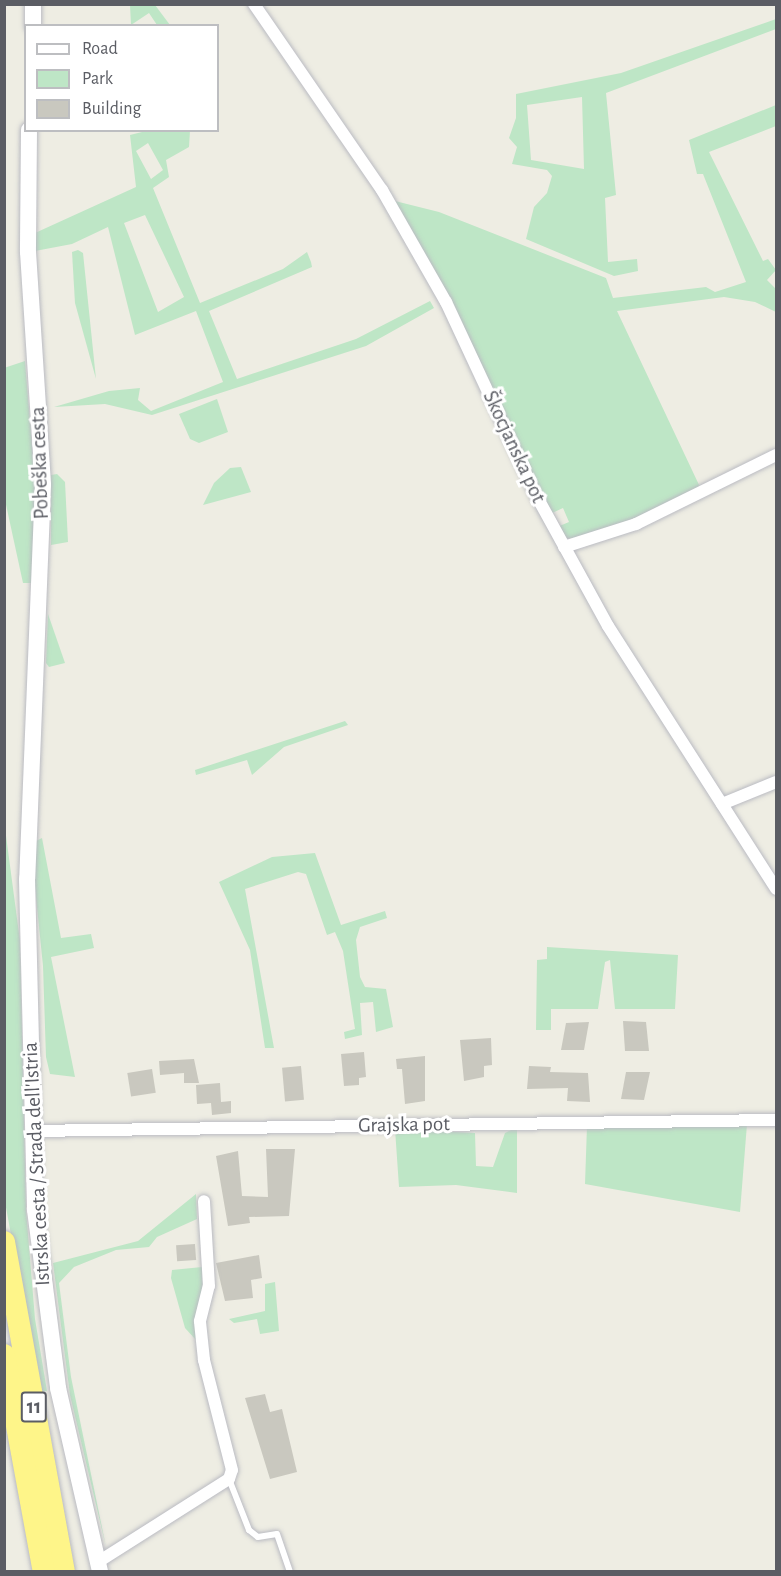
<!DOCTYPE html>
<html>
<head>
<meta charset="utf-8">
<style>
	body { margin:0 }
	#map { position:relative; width:781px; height:1576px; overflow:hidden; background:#eeede3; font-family:"Alegreya Sans",sans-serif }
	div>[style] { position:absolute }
	.green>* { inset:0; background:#bee6c6 }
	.building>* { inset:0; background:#c9c8bf; transform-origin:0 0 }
	.roads { filter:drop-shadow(0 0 2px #babbc2) drop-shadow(0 0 2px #babbc2) }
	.lane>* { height:6px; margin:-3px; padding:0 3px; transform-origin:3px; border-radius:3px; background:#fff }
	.street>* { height:12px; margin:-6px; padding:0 6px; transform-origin:6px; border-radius:6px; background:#fff }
	.secondary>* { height:16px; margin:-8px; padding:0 8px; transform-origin:8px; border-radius:8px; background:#fff }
	.highway>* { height:22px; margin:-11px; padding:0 11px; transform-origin:11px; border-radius:11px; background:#fef589 }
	span { translate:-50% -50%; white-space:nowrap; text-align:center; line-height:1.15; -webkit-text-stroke:6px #fff; paint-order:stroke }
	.shield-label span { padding:2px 4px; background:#fff; border:2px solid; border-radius:4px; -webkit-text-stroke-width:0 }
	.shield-label { font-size:20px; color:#5b5d64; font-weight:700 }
	.street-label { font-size:21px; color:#5b5d64 }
	.frame { position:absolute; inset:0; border:6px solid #5b5d64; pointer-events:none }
	.legend { position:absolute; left:24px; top:24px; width:195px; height:108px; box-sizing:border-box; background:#fff; border:2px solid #bdbec1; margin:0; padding:8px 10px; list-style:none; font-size:18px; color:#5b5d64 }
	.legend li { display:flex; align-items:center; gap:12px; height:30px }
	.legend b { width:30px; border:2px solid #bdbec1 }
</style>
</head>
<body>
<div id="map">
	<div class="green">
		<i style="clip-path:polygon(130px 5px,155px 5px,170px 25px,157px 25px,149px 13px,131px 25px)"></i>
		<i style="clip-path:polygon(evenodd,776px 19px,776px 29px,606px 93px,616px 195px,605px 198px,608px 262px,637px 259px,638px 271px,614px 276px,526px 239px,534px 207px,547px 193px,552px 176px,547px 170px,512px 164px,517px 147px,509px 138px,516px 118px,516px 94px,621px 73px,776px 19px,582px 97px,584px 169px,531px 160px,527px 105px,582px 97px)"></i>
		<i style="clip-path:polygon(776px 105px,776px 126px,709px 152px,763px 261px,768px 259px,776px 270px,767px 280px,776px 289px,776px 312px,755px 302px,724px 297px,617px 311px,700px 487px,634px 519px,580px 539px,566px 538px,557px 527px,569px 522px,563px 508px,550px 514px,395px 201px,439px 212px,606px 278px,613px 298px,706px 287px,715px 292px,746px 282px,703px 174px,697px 174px,689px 140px)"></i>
		<i style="clip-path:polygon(evenodd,146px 131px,190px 131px,189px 147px,166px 160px,169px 177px,153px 188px,200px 303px,283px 269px,307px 252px,311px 262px,312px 267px,209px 311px,237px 379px,356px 339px,430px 301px,434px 308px,366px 346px,152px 415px,105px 404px,54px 407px,109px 391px,140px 388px,138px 400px,151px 411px,223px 382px,196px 311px,135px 335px,108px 227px,72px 244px,35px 251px,35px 233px,136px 187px,130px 135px,146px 131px,148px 143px,163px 170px,151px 179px,136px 151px,148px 143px,146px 131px,145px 215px,184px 297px,158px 312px,124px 223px,145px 215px)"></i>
		<i style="clip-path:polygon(78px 250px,83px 253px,96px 379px,75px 303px,72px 252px)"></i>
		<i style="clip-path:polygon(25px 361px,35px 483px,32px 583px,23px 583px,5px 500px,4px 368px)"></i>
		<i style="clip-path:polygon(217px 399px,228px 432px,199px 443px,190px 439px,179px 414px)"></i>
		<i style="clip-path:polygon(241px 467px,251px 492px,203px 505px,214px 483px,230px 468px)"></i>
		<i style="clip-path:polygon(57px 474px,65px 482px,68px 542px,51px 545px,51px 475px)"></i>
		<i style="clip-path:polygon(48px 614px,65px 663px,49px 667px,46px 663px)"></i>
		<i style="clip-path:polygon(345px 721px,348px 725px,284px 747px,252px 775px,247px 760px,196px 775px,195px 770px)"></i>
		<i style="clip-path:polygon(5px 828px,20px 941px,26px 1210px,35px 1319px,47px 1391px,40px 1392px,5px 1202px)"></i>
		<i style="clip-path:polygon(42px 838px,61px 938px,91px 934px,94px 948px,51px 957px,75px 1077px,50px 1074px,46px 1057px,43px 966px,33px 868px,34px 842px)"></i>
		<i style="clip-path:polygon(315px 853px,341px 925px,385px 911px,387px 918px,360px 927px,356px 940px,360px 977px,365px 987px,386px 989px,393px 1027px,376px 1032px,373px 1002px,360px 1003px,362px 1035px,345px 1039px,344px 1032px,355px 1029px,343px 951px,335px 932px,327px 935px,306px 874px,298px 872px,245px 889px,274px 1048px,265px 1048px,250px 950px,219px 882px,272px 857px)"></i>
		<i style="clip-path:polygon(547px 947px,678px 955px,675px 1009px,615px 1009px,610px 960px,605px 962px,598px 1009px,551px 1009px,551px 1030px,536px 1030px,537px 960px,547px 959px)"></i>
		<i style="clip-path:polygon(747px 1124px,740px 1212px,585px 1184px,587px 1126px)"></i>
		<i style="clip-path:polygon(517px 1127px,517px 1193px,456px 1185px,399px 1187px,395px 1129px,475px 1133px,476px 1166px,493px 1167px,505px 1133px)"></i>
		<i style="clip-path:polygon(196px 1194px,197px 1219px,157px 1237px,149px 1247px,116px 1250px,74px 1267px,59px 1283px,71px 1377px,106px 1547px,70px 1395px,53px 1263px,138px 1241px)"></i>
		<i style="clip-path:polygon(202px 1267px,203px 1290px,196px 1340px,185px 1328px,171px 1278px,172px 1270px)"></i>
		<i style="clip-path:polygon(275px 1282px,279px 1331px,260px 1334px,257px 1319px,234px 1323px,229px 1319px,265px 1311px,265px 1284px)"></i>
	</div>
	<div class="building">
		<i style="clip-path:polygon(623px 1021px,646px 1022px,649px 1051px,625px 1051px)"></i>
		<i style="clip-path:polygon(589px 1022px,584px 1050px,561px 1050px,566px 1023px)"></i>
		<i style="clip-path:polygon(491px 1038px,492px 1065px,484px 1066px,484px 1077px,464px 1081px,460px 1040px)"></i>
		<i style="clip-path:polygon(364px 1052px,366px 1077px,359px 1078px,359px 1085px,344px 1086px,341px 1054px)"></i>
		<i style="clip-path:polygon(425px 1056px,425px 1101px,405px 1104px,402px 1069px,397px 1069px,396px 1059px)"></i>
		<i style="clip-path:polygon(194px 1059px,199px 1083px,184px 1083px,184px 1073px,160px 1075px,159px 1061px)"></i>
		<i style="left:301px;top:1066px;width:34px;height:19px;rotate:85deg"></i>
		<i style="clip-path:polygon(529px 1066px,551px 1067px,550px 1072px,588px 1073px,590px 1102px,567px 1101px,568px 1088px,527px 1089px)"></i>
		<i style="left:152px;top:1069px;width:24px;height:25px;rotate:81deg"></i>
		<i style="clip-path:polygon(626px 1072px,650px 1072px,644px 1100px,621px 1099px)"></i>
		<i style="clip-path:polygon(220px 1083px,221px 1102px,231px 1101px,231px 1113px,212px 1115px,211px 1103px,197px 1104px,196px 1085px)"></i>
		<i style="clip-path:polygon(266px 1149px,295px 1149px,289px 1216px,249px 1217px,250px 1223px,228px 1226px,216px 1156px,238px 1151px,242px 1196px,268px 1197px)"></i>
		<i style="left:195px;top:1244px;width:16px;height:19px;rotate:86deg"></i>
		<i style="clip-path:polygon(259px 1255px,262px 1278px,251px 1280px,253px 1298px,225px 1301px,216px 1263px)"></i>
		<i style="clip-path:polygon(265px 1394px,270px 1412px,282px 1409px,297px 1472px,270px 1479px,245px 1398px)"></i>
	</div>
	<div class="roads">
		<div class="lane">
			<i style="left:229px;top:1479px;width:55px;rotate:68.6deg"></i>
			<i style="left:249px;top:1530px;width:11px;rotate:38deg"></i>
			<i style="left:258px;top:1537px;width:19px;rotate:-9deg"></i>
			<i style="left:277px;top:1534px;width:40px;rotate:71.1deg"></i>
		</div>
		<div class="street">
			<i style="left:254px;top:4px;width:226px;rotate:55.5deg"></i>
			<i style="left:382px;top:190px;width:129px;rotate:60.3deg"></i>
			<i style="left:446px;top:302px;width:213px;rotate:65deg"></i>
			<i style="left:536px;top:495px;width:149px;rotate:61.2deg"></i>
			<i style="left:608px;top:626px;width:312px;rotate:57.4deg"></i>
			<i style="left:564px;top:547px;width:76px;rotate:-17.7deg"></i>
			<i style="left:636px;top:524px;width:156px;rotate:-26.2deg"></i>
			<i style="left:722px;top:804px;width:58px;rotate:-22.2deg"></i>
			<i style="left:32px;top:1131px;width:744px;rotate:-0.85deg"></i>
			<i style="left:98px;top:1562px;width:155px;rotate:-32.4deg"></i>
			<i style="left:229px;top:1479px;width:9px;rotate:-72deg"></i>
			<i style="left:232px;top:1470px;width:114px;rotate:-104.3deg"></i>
			<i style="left:204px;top:1360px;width:39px;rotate:-96deg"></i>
			<i style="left:200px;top:1321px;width:36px;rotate:-76deg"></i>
			<i style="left:209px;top:1286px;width:85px;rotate:-93.4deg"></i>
		</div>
		<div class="secondary">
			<i style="left:33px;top:26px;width:22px;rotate:-90deg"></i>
			<i style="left:29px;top:130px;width:122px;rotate:90.5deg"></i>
			<i style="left:28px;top:252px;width:233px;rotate:86.3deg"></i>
			<i style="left:43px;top:485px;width:394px;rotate:92.3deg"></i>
			<i style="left:27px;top:879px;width:331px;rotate:88.6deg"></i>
			<i style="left:35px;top:1210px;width:179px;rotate:82.6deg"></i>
			<i style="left:58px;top:1388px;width:189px;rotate:77.1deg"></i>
		</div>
		<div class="highway">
			<i style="left:4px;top:1242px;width:335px;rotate:79.7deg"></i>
			<i style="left:4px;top:1355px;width:221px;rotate:79.6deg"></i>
		</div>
	</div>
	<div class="shield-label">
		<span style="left:34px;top:1407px">11</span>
	</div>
	<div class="street-label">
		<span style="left:514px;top:447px;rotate:65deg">Škocjanska pot</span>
		<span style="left:40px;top:463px;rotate:-92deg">Pobeška cesta</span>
		<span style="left:404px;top:1125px;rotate:-1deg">Grajska pot</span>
		<span style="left:37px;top:1164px;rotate:-93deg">Istrska cesta / Strada dell'Istria</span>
	</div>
	<div class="frame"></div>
	<ul class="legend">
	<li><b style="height:8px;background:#fff"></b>Road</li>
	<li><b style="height:16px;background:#bee6c6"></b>Park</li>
	<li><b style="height:16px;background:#c9c8bf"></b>Building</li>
	</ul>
</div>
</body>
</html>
